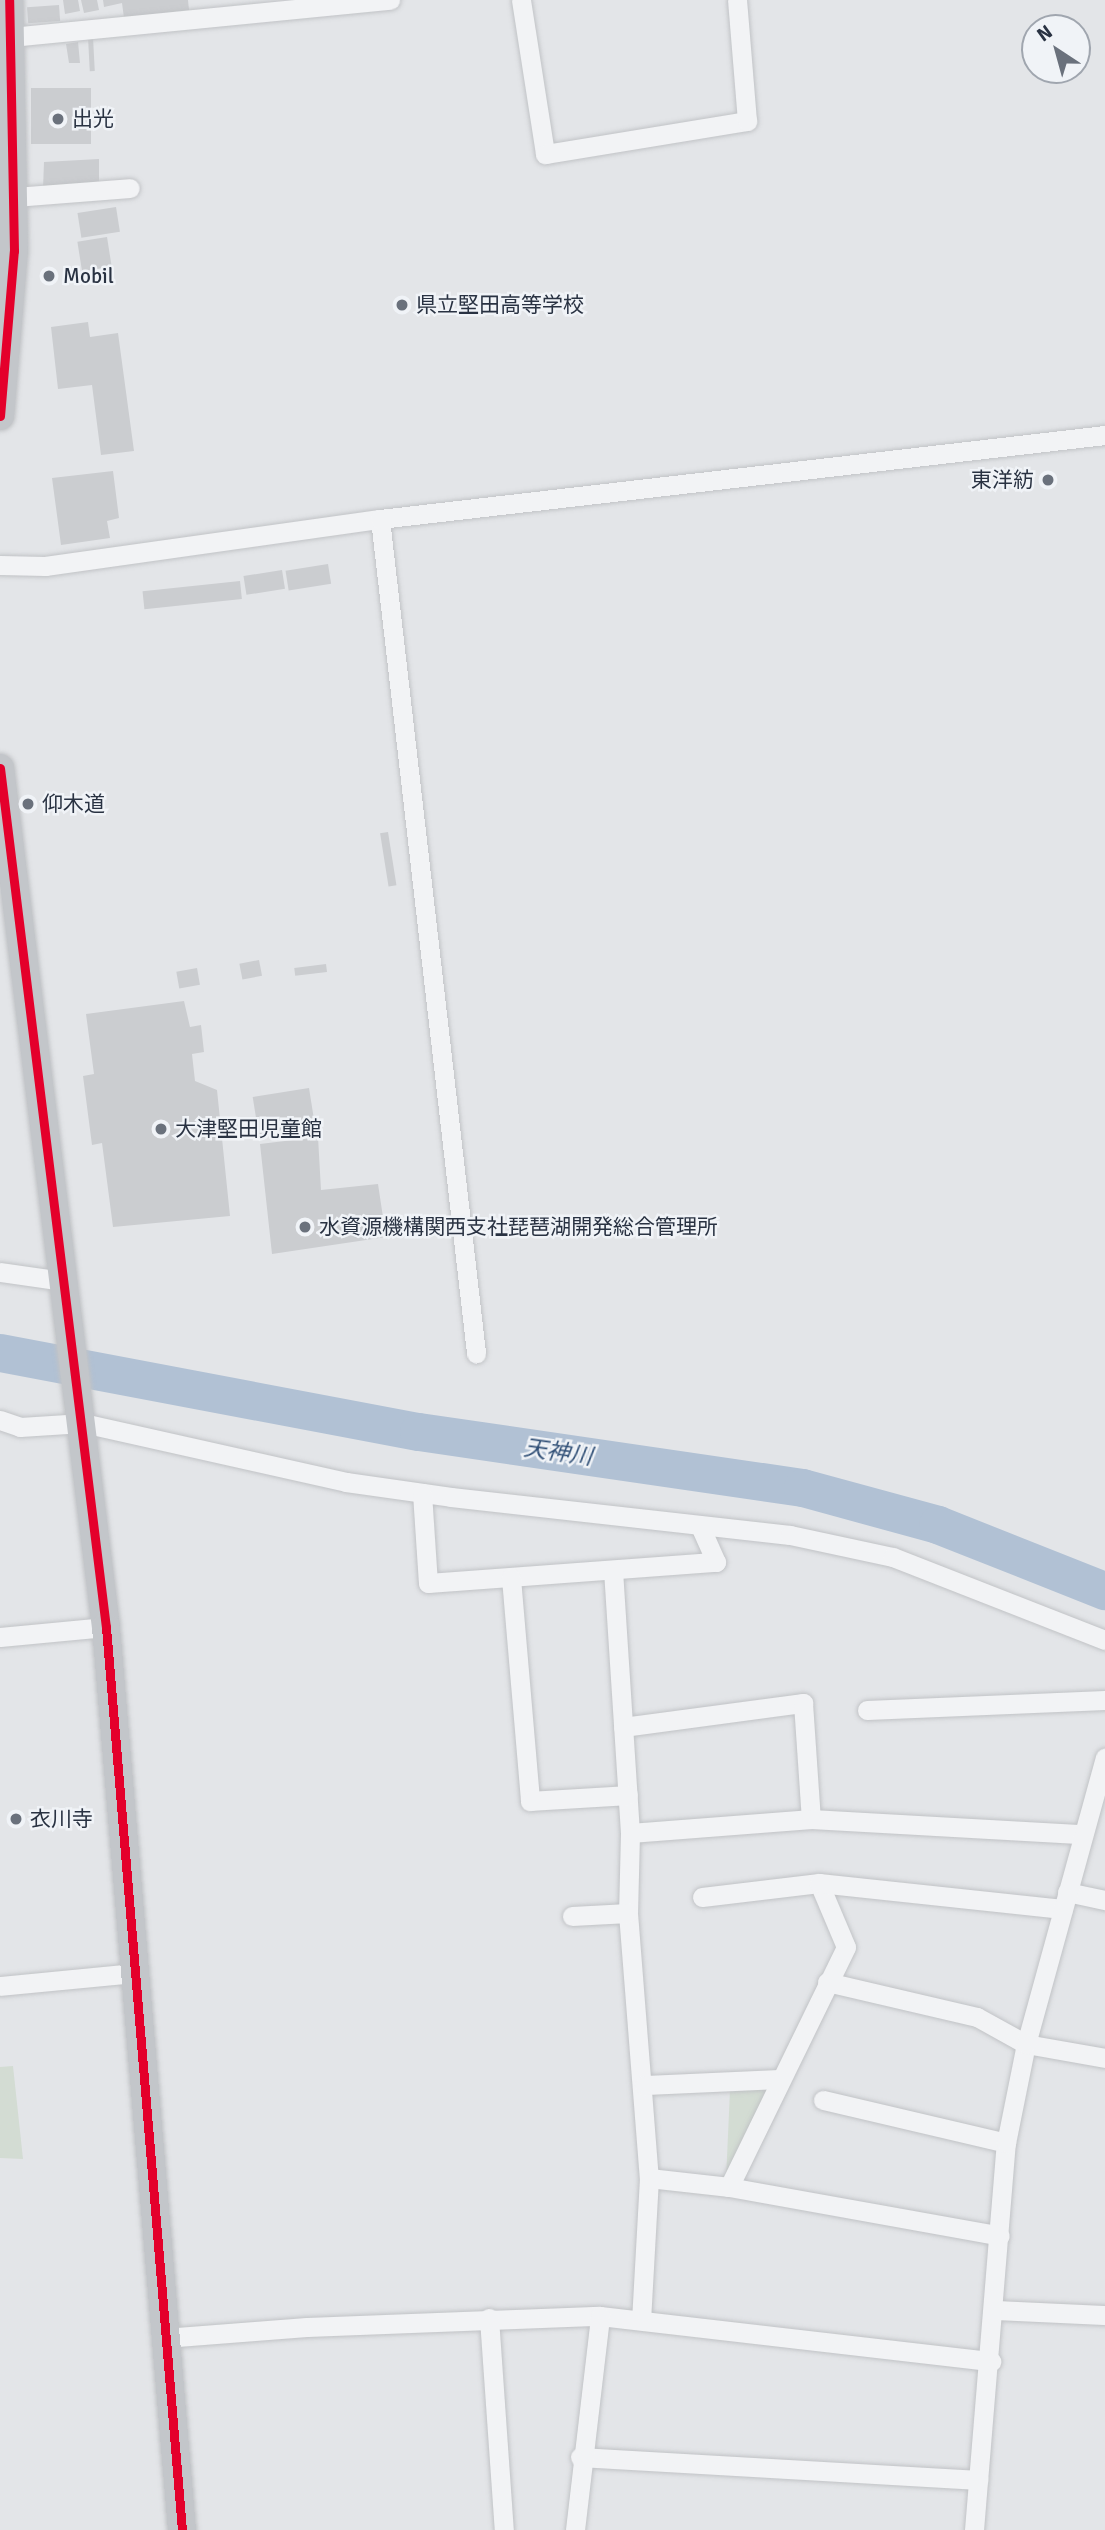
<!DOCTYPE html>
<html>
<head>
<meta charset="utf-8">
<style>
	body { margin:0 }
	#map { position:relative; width:1105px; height:2530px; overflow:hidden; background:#e3e5e8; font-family:Signika,"Noto Sans JP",sans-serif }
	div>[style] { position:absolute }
	.green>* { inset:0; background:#d3dcd3 }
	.river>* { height:38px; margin:-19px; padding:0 19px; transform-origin:19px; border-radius:19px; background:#b1c1d4 }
	.building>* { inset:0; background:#cbcdd0; transform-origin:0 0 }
	.roads { filter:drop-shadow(0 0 2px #c1c3c6) drop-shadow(0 0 2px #c1c3c6) }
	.street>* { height:19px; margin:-9.5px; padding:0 9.5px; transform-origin:9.5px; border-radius:9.5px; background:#f2f3f5 }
	.secondary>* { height:28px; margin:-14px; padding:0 14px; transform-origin:14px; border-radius:14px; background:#c3c6ca }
	.bus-1>* { height:9px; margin:-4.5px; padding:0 4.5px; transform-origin:4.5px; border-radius:4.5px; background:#e4002b }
	.dots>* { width:19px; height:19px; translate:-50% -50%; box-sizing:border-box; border:4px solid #f0f3f7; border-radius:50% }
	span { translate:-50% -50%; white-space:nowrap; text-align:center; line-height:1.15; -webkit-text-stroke:5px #f0f3f7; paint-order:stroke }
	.poi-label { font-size:21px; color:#293242 }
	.left { translate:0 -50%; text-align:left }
	.right { translate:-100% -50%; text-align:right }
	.water-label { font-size:23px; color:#315077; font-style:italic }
	.north { position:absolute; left:1021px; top:14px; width:70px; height:70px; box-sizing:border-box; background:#f0f3f7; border:2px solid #a0a6af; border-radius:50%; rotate:324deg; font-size:19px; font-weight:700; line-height:28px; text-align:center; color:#293242 }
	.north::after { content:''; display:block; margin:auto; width:24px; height:32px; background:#6a717c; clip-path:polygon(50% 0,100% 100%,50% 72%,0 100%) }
</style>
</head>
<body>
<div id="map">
	<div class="green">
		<i style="clip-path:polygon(13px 2066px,23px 2159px,0 2158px,0 2067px)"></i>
		<i style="clip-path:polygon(769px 2087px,726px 2180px,730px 2090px)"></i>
	</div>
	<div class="river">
		<i style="left:0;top:1353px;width:426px;rotate:10.7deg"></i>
		<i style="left:419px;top:1432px;width:388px;rotate:8.3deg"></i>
		<i style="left:803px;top:1488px;width:140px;rotate:15.3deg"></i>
		<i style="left:938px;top:1525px;width:180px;rotate:21.6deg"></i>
	</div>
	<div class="building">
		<i style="clip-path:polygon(63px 0,78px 0,80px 11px,65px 14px)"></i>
		<i style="clip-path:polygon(81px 0,97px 0,99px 10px,84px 13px)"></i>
		<i style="clip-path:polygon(103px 0,188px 0,189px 10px,124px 18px,122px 3px,104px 7px)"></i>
		<i style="left:59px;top:5px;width:16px;height:32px;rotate:86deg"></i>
		<i style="left:93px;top:37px;width:34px;height:5px;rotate:87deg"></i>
		<i style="clip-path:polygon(78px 42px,80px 63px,69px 63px,66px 44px)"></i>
		<i style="left:31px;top:88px;width:60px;height:56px"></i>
		<i style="clip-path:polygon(99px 159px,99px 183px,43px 189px,44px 162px)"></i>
		<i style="left:116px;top:207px;width:25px;height:39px;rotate:81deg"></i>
		<i style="left:107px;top:237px;width:30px;height:30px;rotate:81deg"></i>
		<i style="clip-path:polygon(88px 322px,90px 337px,118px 333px,134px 451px,101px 455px,92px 385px,58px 389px,51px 327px)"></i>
		<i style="clip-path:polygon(113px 471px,119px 518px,107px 521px,110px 538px,61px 545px,52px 478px)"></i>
		<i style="left:328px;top:564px;width:20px;height:43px;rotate:81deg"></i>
		<i style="left:282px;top:570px;width:19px;height:39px;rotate:81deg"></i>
		<i style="left:240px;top:581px;width:18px;height:98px;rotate:84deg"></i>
		<i style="left:388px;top:832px;width:54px;height:8px;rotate:81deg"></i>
		<i style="left:259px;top:960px;width:16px;height:20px;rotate:79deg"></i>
		<i style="left:326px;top:964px;width:8px;height:32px;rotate:83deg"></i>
		<i style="left:197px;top:968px;width:17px;height:21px;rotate:80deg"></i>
		<i style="clip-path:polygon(184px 1001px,190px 1027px,201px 1025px,204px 1052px,192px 1054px,195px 1081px,217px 1090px,230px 1216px,113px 1227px,102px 1143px,92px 1145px,83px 1076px,94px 1074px,86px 1014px)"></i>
		<i style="left:309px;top:1088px;width:38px;height:57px;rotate:81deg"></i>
		<i style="clip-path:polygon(318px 1137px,321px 1190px,378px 1184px,386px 1237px,272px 1254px,260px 1144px)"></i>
	</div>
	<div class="roads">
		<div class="street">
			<i style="left:521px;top:0;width:156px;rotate:81.1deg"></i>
			<i style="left:545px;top:154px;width:205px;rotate:-9.3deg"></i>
			<i style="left:747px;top:121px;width:121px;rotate:-94.7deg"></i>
			<i style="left:10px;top:37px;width:382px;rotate:-5.6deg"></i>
			<i style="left:14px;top:197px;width:116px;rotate:-4.4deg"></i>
			<i style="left:380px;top:519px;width:840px;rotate:83.43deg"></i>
			<i style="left:0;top:565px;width:45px;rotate:1.3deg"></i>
			<i style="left:45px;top:566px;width:338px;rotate:-8deg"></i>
			<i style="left:380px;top:519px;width:730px;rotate:-6.61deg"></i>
			<i style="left:0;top:1272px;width:64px;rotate:8.1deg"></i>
			<i style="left:0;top:1420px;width:21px;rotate:19deg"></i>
			<i style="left:20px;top:1427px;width:63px;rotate:-3.6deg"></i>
			<i style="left:83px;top:1423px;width:270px;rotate:12.6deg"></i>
			<i style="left:346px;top:1482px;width:106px;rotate:8.1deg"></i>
			<i style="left:451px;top:1497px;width:341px;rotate:6.4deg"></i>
			<i style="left:790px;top:1535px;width:105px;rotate:12.1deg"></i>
			<i style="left:893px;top:1557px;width:228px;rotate:21.4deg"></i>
			<i style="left:422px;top:1493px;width:90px;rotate:86.2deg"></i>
			<i style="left:428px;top:1583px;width:289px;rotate:-4.2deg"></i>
			<i style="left:716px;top:1562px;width:39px;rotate:-114deg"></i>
			<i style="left:613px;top:1570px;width:264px;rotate:86.3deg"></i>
			<i style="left:630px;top:1833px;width:80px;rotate:91.4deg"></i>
			<i style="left:628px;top:1913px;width:266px;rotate:85.5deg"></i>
			<i style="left:649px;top:2178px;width:142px;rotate:93.2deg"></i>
			<i style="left:511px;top:1578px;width:224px;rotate:85.1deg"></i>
			<i style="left:530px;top:1801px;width:98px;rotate:-3.5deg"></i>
			<i style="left:0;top:1637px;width:106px;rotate:-5.4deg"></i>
			<i style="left:867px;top:1710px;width:238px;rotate:-2.4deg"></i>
			<i style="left:623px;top:1727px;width:182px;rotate:-7.6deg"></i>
			<i style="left:803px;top:1703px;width:116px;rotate:86.1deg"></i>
			<i style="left:630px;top:1833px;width:182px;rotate:-4.4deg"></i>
			<i style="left:811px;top:1819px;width:272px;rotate:3.2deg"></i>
			<i style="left:1067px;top:1892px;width:39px;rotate:12deg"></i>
			<i style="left:702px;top:1897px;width:118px;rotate:-6.8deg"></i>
			<i style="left:572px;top:1916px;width:56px;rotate:-3.1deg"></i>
			<i style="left:827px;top:1982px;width:154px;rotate:13.1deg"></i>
			<i style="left:977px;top:2017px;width:56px;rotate:28.9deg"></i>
			<i style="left:1026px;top:2044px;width:80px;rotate:10deg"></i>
			<i style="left:0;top:1986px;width:136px;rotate:-5.5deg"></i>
			<i style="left:644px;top:2085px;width:137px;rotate:-2.5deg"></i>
			<i style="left:823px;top:2100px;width:188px;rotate:13.2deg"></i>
			<i style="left:649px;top:2178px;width:81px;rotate:6.4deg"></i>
			<i style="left:729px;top:2187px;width:275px;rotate:10.2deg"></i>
			<i style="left:729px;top:2187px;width:267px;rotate:-64deg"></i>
			<i style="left:846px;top:1947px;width:69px;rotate:-112.9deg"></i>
			<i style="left:819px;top:1883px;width:245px;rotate:6.1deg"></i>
			<i style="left:994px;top:2310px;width:111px;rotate:2.6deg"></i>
			<i style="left:489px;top:2318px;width:213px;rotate:86deg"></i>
			<i style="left:164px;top:2338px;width:143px;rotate:-4.4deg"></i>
			<i style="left:307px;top:2327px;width:293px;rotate:-2.2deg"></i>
			<i style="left:600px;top:2316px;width:394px;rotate:6.6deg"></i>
			<i style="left:580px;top:2457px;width:399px;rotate:3.3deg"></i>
			<i style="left:575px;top:2530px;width:215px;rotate:-83.3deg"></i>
			<i style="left:974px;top:2530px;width:388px;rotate:-85.3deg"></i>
			<i style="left:1006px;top:2143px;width:101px;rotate:-78.6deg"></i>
			<i style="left:1026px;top:2044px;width:297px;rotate:-74.6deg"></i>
		</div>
		<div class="secondary">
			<i style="left:0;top:416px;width:166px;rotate:-85.2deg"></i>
			<i style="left:14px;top:251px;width:251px;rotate:-91.1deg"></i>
			<i style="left:0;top:768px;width:866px;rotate:82.97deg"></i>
			<i style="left:106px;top:1627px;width:906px;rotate:85.19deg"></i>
		</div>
	</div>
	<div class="bus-1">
		<i style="left:0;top:416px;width:166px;rotate:-85.2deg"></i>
		<i style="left:14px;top:251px;width:251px;rotate:-91.1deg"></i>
		<i style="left:0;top:768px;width:866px;rotate:82.97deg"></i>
		<i style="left:106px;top:1627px;width:906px;rotate:85.19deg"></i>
	</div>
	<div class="dots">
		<i style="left:58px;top:119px;background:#6a717c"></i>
		<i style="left:49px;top:276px;background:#6a717c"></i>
		<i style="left:402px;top:305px;background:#6a717c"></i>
		<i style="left:1048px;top:480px;background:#6a717c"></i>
		<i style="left:28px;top:804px;background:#6a717c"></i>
		<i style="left:161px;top:1129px;background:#6a717c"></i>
		<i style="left:305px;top:1227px;background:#6a717c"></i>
		<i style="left:16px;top:1819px;background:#6a717c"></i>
	</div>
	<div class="poi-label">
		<span class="left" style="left:72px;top:119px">出光</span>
		<span class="left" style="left:63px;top:276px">Mobil</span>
		<span class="left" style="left:416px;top:305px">県立堅田高等学校</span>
		<span class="right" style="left:1034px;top:480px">東洋紡</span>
		<span class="left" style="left:42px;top:804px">仰木道</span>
		<span class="left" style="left:175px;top:1129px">大津堅田児童館</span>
		<span class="left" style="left:319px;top:1227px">水資源機構関西支社琵琶湖開発総合管理所</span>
		<span class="left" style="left:30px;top:1819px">衣川寺</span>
	</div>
	<div class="water-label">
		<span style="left:558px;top:1453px;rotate:8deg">天神川</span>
	</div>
	<div class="north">N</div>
</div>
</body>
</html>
